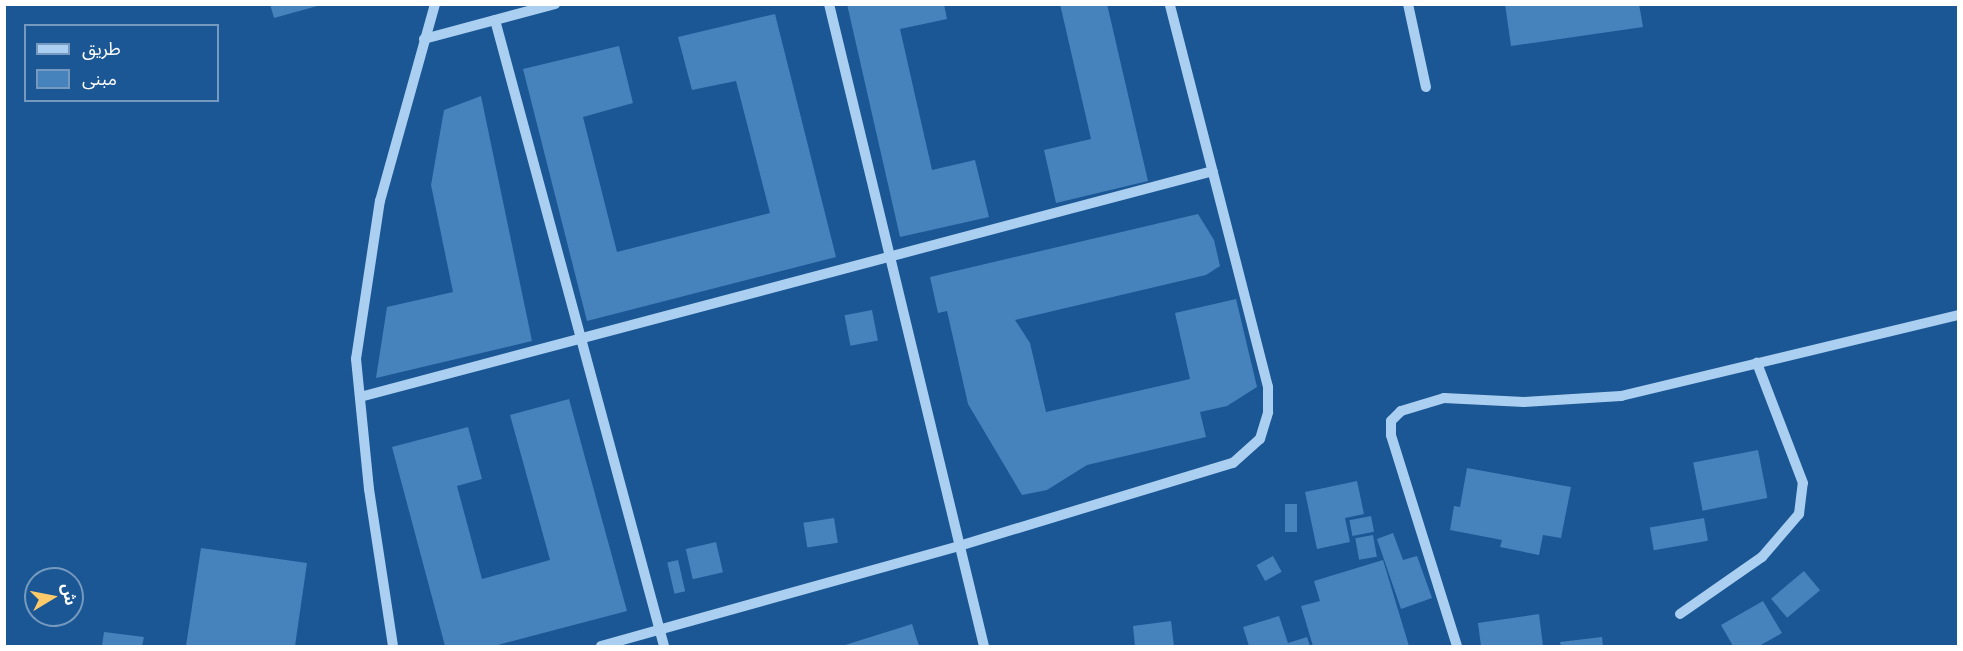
<!DOCTYPE html>
<html>
<head>
<meta charset="utf-8">
<style>
	body { margin:0 }
	#map { position:relative; width:1963px; height:651px; overflow:hidden; background:#1a5794; font-family:Ubuntu,"Noto Sans Arabic",sans-serif }
	div>[style] { position:absolute }
	.building>* { inset:0; background:#4683bd; transform-origin:0 0 }
	.minor>* { height:10px; margin:-5px; padding:0 5px; transform-origin:5px; border-radius:5px; background:#abcff0 }
	span { translate:-50% -50%; white-space:nowrap; text-align:center; line-height:1.15; -webkit-text-stroke:6px #1a5794; paint-order:stroke }
	.frame { position:absolute; inset:0; border:6px solid #fff; pointer-events:none }
	.legend { position:absolute; left:24px; top:24px; width:195px; height:78px; box-sizing:border-box; background:#1a5794; border:2px solid #769abf; margin:0; padding:8px 10px; list-style:none; font-size:18px; color:#fff }
	.legend li { display:flex; align-items:center; gap:12px; height:30px }
	.legend b { width:30px; border:2px solid #769abf }
	.north { position:absolute; left:24px; top:567px; width:60px; height:60px; box-sizing:border-box; background:#1a5794; border:2px solid #769abf; border-radius:50%; rotate:80deg; font-size:16px; font-weight:700; line-height:24px; text-align:center; color:#fff }
	.north::after { content:''; display:block; margin:auto; width:21px; height:27px; background:#ffca6a; clip-path:polygon(50% 0,100% 100%,50% 72%,0 100%) }
</style>
</head>
<body>
<div id="map">
	<div class="building">
		<i style="clip-path:polygon(270px 4px,321px 4px,321px 5px,274px 18px)"></i>
		<i style="clip-path:polygon(847px 4px,944px 4px,947px 19px,900px 29px,932px 170px,975px 160px,989px 217px,900px 237px)"></i>
		<i style="clip-path:polygon(1060px 4px,1107px 4px,1148px 181px,1056px 203px,1044px 150px,1091px 139px)"></i>
		<i style="clip-path:polygon(1505px 4px,1639px 4px,1643px 27px,1511px 46px)"></i>
		<i style="clip-path:polygon(775px 14px,836px 257px,587px 321px,523px 69px,619px 46px,633px 103px,583px 117px,617px 252px,770px 213px,736px 81px,692px 90px,678px 37px)"></i>
		<i style="clip-path:polygon(481px 96px,532px 341px,376px 378px,387px 307px,453px 292px,431px 185px,444px 110px)"></i>
		<i style="clip-path:polygon(1198px 214px,1214px 240px,1220px 266px,1206px 275px,1015px 320px,1030px 343px,1046px 412px,1190px 379px,1175px 313px,1236px 299px,1257px 387px,1227px 406px,1200px 412px,1206px 437px,1087px 465px,1047px 490px,1022px 495px,968px 404px,947px 311px,938px 313px,930px 277px)"></i>
		<i style="left:872px;top:310px;width:31px;height:28px;rotate:79deg"></i>
		<i style="clip-path:polygon(569px 399px,627px 611px,494px 646px,445px 646px,392px 447px,468px 427px,482px 479px,457px 486px,482px 579px,550px 560px,510px 415px)"></i>
		<i style="left:1758px;top:450px;width:49px;height:66px;rotate:79deg"></i>
		<i style="clip-path:polygon(1467px 468px,1571px 487px,1561px 538px,1543px 535px,1539px 555px,1500px 547px,1502px 540px,1450px 530px,1454px 506px,1460px 507px)"></i>
		<i style="clip-path:polygon(1357px 481px,1364px 514px,1345px 518px,1350px 542px,1317px 549px,1305px 492px)"></i>
		<i style="left:1285px;top:504px;width:12px;height:28px"></i>
		<i style="left:1371px;top:516px;width:16px;height:22px;rotate:79deg"></i>
		<i style="left:834px;top:518px;width:25px;height:31px;rotate:81deg"></i>
		<i style="left:1704px;top:518px;width:23px;height:55px;rotate:80deg"></i>
		<i style="clip-path:polygon(1393px 533px,1403px 560px,1417px 556px,1432px 598px,1401px 609px,1377px 539px)"></i>
		<i style="left:1373px;top:535px;width:22px;height:18px;rotate:80deg"></i>
		<i style="left:716px;top:542px;width:31px;height:31px;rotate:77deg"></i>
		<i style="clip-path:polygon(201px 548px,307px 563px,295px 646px,186px 646px)"></i>
		<i style="left:1273px;top:556px;width:18px;height:19px;rotate:61deg"></i>
		<i style="left:678px;top:560px;width:32px;height:11px;rotate:77deg"></i>
		<i style="clip-path:polygon(1383px 560px,1409px 646px,1313px 646px,1301px 606px,1320px 601px,1314px 581px)"></i>
		<i style="left:1804px;top:571px;width:25px;height:43px;rotate:50deg"></i>
		<i style="clip-path:polygon(1763px 601px,1782px 633px,1759px 646px,1733px 646px,1721px 625px)"></i>
		<i style="clip-path:polygon(1539px 614px,1543px 646px,1481px 646px,1478px 623px)"></i>
		<i style="clip-path:polygon(1279px 616px,1288px 643px,1307px 637px,1310px 646px,1249px 646px,1243px 627px)"></i>
		<i style="clip-path:polygon(1171px 621px,1174px 646px,1135px 646px,1133px 626px)"></i>
		<i style="clip-path:polygon(912px 624px,919px 646px,842px 646px)"></i>
		<i style="clip-path:polygon(104px 632px,144px 637px,142px 646px,102px 646px)"></i>
		<i style="clip-path:polygon(1602px 637px,1603px 646px,1561px 646px,1560px 642px)"></i>
	</div>
	<div class="minor">
		<i style="left:829px;top:4px;width:660px;rotate:76.43deg"></i>
		<i style="left:1408px;top:4px;width:85px;rotate:77.8deg"></i>
		<i style="left:495px;top:20px;width:648px;rotate:74.89deg"></i>
		<i style="left:424px;top:39px;width:136px;rotate:-15deg"></i>
		<i style="left:360px;top:397px;width:882px;rotate:-14.84deg"></i>
		<i style="left:1680px;top:614px;width:100px;rotate:-34.8deg"></i>
		<i style="left:1762px;top:557px;width:57px;rotate:-49.3deg"></i>
		<i style="left:1799px;top:514px;width:31px;rotate:-83deg"></i>
		<i style="left:1803px;top:483px;width:129px;rotate:-111deg"></i>
		<i style="left:393px;top:646px;width:159px;rotate:-98.7deg"></i>
		<i style="left:369px;top:489px;width:131px;rotate:-95.7deg"></i>
		<i style="left:356px;top:359px;width:160px;rotate:-81.4deg"></i>
		<i style="left:380px;top:201px;width:205px;rotate:-74.4deg"></i>
		<i style="left:601px;top:646px;width:372px;rotate:-15.6deg"></i>
		<i style="left:959px;top:546px;width:286px;rotate:-16.9deg"></i>
		<i style="left:1233px;top:463px;width:36px;rotate:-42deg"></i>
		<i style="left:1260px;top:439px;width:28px;rotate:-73deg"></i>
		<i style="left:1268px;top:412px;width:25px;rotate:-90deg"></i>
		<i style="left:1268px;top:387px;width:395px;rotate:-104.4deg"></i>
		<i style="left:1457px;top:646px;width:221px;rotate:-107.4deg"></i>
		<i style="left:1391px;top:435px;width:14px;rotate:-90deg"></i>
		<i style="left:1391px;top:421px;width:14px;rotate:-45deg"></i>
		<i style="left:1401px;top:411px;width:45px;rotate:-16.8deg"></i>
		<i style="left:1444px;top:398px;width:80px;rotate:2.9deg"></i>
		<i style="left:1524px;top:402px;width:97px;rotate:-3.5deg"></i>
		<i style="left:1621px;top:396px;width:347px;rotate:-13.5deg"></i>
	</div>
	<div class="frame"></div>
	<ul class="legend">
	<li><b style="height:8px;background:#abcff0"></b>طريق</li>
	<li><b style="height:16px;background:#4683bd"></b>مبنى</li>
	</ul>
	<div class="north">ش</div>
</div>
</body>
</html>
